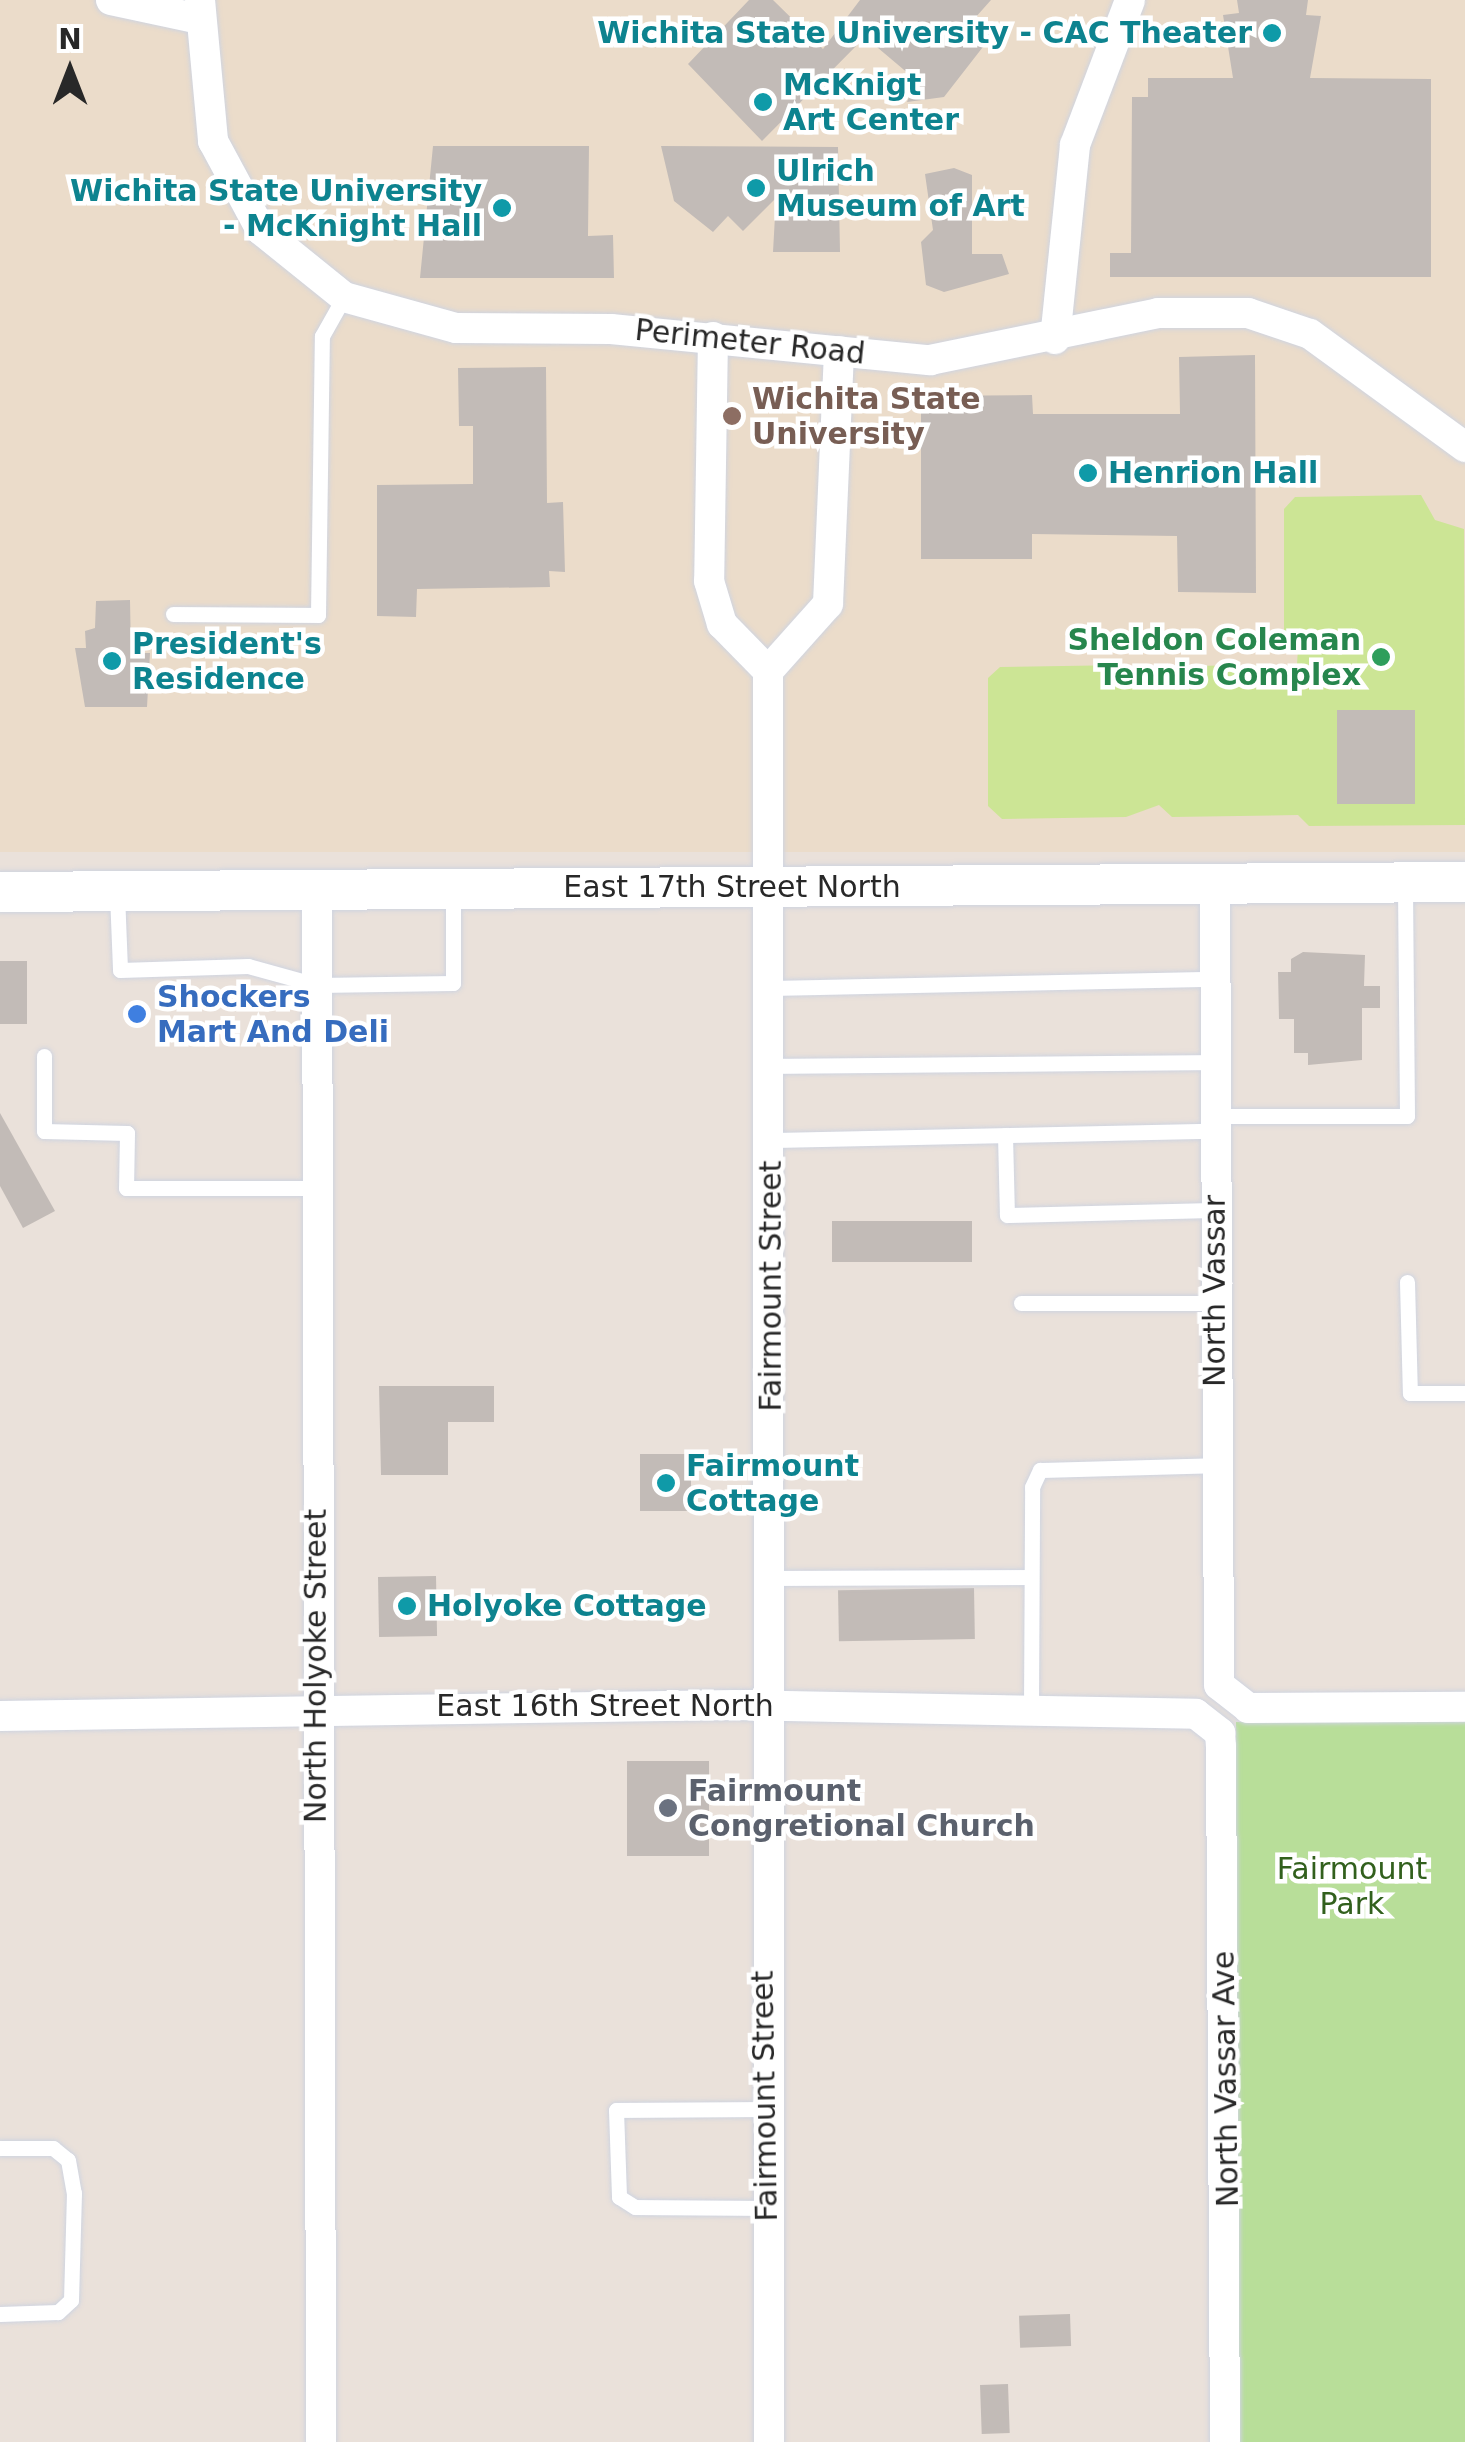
<!DOCTYPE html>
<html>
<head>
<meta charset="utf-8">
<style>
	body { margin:0 }
	#map { position:relative; width:1465px; height:2442px; overflow:hidden; background:#eae1da; font-family:"DejaVu Sans",sans-serif }
	div>[style] { position:absolute }
	.education>* { inset:0; background:#ebdcca; transform-origin:0 0 }
	.green>* { inset:0; background:#b8de99; transform-origin:0 0 }
	.pitch>* { inset:0; background:#cce595 }
	.building>* { inset:0; background:#c2bbb7; transform-origin:0 0 }
	.roads { filter:drop-shadow(0 0 2px #cfd4e0) drop-shadow(0 0 2px #cfd4e0) }
	.lane>* { height:15px; margin:-7.5px; padding:0 7.5px; transform-origin:7.5px; border-radius:7.5px; background:#fff }
	.street>* { height:30px; margin:-15px; padding:0 15px; transform-origin:15px; border-radius:15px; background:#fff }
	.secondary>* { height:40px; margin:-20px; padding:0 20px; transform-origin:20px; border-radius:20px; background:#fff }
	.dots>* { width:28px; height:28px; translate:-50% -50%; box-sizing:border-box; border:5px solid #fff; border-radius:50% }
	span { translate:-50% -50%; white-space:nowrap; text-align:center; line-height:1.15; -webkit-text-stroke:9px #fff; paint-order:stroke }
	.culture-label { font-size:30px; color:#0d838f; font-weight:700 }
	.right { translate:-100% -50%; text-align:right }
	.left { translate:0 -50%; text-align:left }
	.street-label { font-size:30px; color:#282828 }
	.education-label { font-size:30px; color:#785e54; font-weight:700 }
	.leisure-label { font-size:30px; color:#27864d; font-weight:700 }
	.shop-label { font-size:30px; color:#366cbe; font-weight:700 }
	.worship-label { font-size:30px; color:#5b616d; font-weight:700 }
	.park-label { font-size:30px; color:#32601d }
	.north { position:absolute; left:20px; top:20px; width:100px; height:100px; -webkit-text-stroke:8px #fff; paint-order:stroke; rotate:0deg; font-size:28px; font-weight:700; line-height:40px; text-align:center; color:#282828 }
	.north::after { content:''; display:block; margin:auto; width:35px; height:45px; background:#282828; clip-path:polygon(50% 0,100% 100%,50% 72%,0 100%) }
</style>
</head>
<body>
<div id="map">
	<div class="education">
		<i style="left:0;top:0;width:1465px;height:852px"></i>
	</div>
	<div class="green">
		<i style="left:1465px;top:1722px;width:720px;height:229px;rotate:90deg"></i>
	</div>
	<div class="pitch">
		<i style="clip-path:polygon(1421px 495px,1435px 520px,1464px 529px,1465px 825px,1309px 826px,1298px 815px,1172px 817px,1159px 805px,1126px 817px,1002px 819px,988px 806px,988px 678px,1000px 667px,1126px 665px,1139px 680px,1159px 679px,1171px 666px,1297px 665px,1298px 648px,1284px 637px,1284px 509px,1295px 497px)"></i>
	</div>
	<div class="building">
		<i style="clip-path:polygon(749px 0,773px 0,823px 49px,860px 0,991px 0,975px 18px,993px 34px,944px 97px,907px 102px,916px 80px,865px 37px,762px 141px,688px 64px)"></i>
		<i style="clip-path:polygon(1237px 0,1308px 0,1306px 15px,1321px 16px,1310px 78px,1431px 79px,1431px 277px,1110px 277px,1110px 253px,1131px 253px,1132px 97px,1148px 97px,1148px 78px,1233px 78px,1223px 15px,1239px 13px)"></i>
		<i style="clip-path:polygon(433px 146px,589px 146px,588px 236px,613px 235px,614px 278px,420px 278px)"></i>
		<i style="clip-path:polygon(661px 146px,838px 147px,840px 252px,773px 252px,776px 198px,743px 231px,728px 216px,713px 232px,674px 201px)"></i>
		<i style="clip-path:polygon(954px 168px,972px 175px,972px 254px,1002px 254px,1009px 274px,944px 292px,926px 285px,921px 242px,933px 230px,925px 174px)"></i>
		<i style="clip-path:polygon(1255px 355px,1256px 593px,1178px 592px,1177px 536px,1032px 534px,1032px 559px,921px 559px,921px 396px,1032px 395px,1033px 414px,1180px 414px,1179px 357px)"></i>
		<i style="clip-path:polygon(546px 367px,547px 503px,563px 502px,565px 572px,549px 571px,550px 587px,417px 589px,416px 617px,377px 616px,377px 485px,473px 484px,473px 426px,459px 426px,458px 368px)"></i>
		<i style="clip-path:polygon(130px 600px,131px 653px,150px 653px,147px 707px,85px 707px,75px 648px,86px 648px,85px 631px,95px 628px,96px 601px)"></i>
		<i style="left:1337px;top:710px;width:78px;height:94px"></i>
		<i style="clip-path:polygon(1303px 952px,1365px 955px,1364px 986px,1380px 986px,1380px 1008px,1362px 1008px,1362px 1060px,1308px 1065px,1308px 1053px,1294px 1053px,1294px 1019px,1279px 1019px,1278px 972px,1291px 972px,1291px 959px)"></i>
		<i style="left:0;top:961px;width:27px;height:63px"></i>
		<i style="clip-path:polygon(0 1113px,55px 1211px,23px 1228px,0 1186px)"></i>
		<i style="left:832px;top:1221px;width:140px;height:41px"></i>
		<i style="clip-path:polygon(379px 1386px,494px 1386px,494px 1422px,448px 1422px,448px 1475px,381px 1475px)"></i>
		<i style="left:640px;top:1454px;width:51px;height:57px"></i>
		<i style="left:436px;top:1576px;width:60px;height:58px;rotate:89deg"></i>
		<i style="left:974px;top:1588px;width:51px;height:136px;rotate:89deg"></i>
		<i style="left:627px;top:1761px;width:82px;height:95px"></i>
		<i style="left:1070px;top:2314px;width:32px;height:51px;rotate:88deg"></i>
		<i style="left:1008px;top:2384px;width:49px;height:28px;rotate:88deg"></i>
	</div>
	<div class="roads">
		<div class="lane">
			<i style="left:173px;top:614px;width:145px;rotate:0.4deg"></i>
			<i style="left:318px;top:615px;width:279px;rotate:-89.2deg"></i>
			<i style="left:322px;top:336px;width:45px;rotate:-60.6deg"></i>
			<i style="left:117px;top:894px;width:76px;rotate:87.7deg"></i>
			<i style="left:120px;top:970px;width:128px;rotate:-1.8deg"></i>
			<i style="left:248px;top:966px;width:72px;rotate:15.4deg"></i>
			<i style="left:317px;top:985px;width:136px;rotate:-0.8deg"></i>
			<i style="left:453px;top:983px;width:94px;rotate:-90deg"></i>
			<i style="left:769px;top:988px;width:446px;rotate:-1.2deg"></i>
			<i style="left:44px;top:1056px;width:75px;rotate:90deg"></i>
			<i style="left:44px;top:1131px;width:83px;rotate:1.4deg"></i>
			<i style="left:127px;top:1133px;width:55px;rotate:91deg"></i>
			<i style="left:126px;top:1188px;width:191px"></i>
			<i style="left:769px;top:1066px;width:446px;rotate:-0.5deg"></i>
			<i style="left:1215px;top:1116px;width:192px"></i>
			<i style="left:1407px;top:1116px;width:233px;rotate:-90.5deg"></i>
			<i style="left:1005px;top:1135px;width:80px;rotate:88.6deg"></i>
			<i style="left:1007px;top:1215px;width:208px;rotate:-1.4deg"></i>
			<i style="left:770px;top:1140px;width:445px;rotate:-1.2deg"></i>
			<i style="left:1407px;top:1282px;width:111px;rotate:88.5deg"></i>
			<i style="left:1410px;top:1393px;width:55px"></i>
			<i style="left:1021px;top:1303px;width:194px"></i>
			<i style="left:773px;top:1578px;width:257px;rotate:-0.2deg"></i>
			<i style="left:1031px;top:1708px;width:221px;rotate:-89.7deg"></i>
			<i style="left:1032px;top:1487px;width:19px;rotate:-65deg"></i>
			<i style="left:1040px;top:1470px;width:175px;rotate:-1.6deg"></i>
			<i style="left:765px;top:2109px;width:149px;rotate:179.6deg"></i>
			<i style="left:616px;top:2110px;width:87px;rotate:88deg"></i>
			<i style="left:619px;top:2197px;width:19px;rotate:32deg"></i>
			<i style="left:635px;top:2207px;width:131px;rotate:0.4deg"></i>
			<i style="left:0;top:2148px;width:53px"></i>
			<i style="left:53px;top:2148px;width:19px;rotate:39deg"></i>
			<i style="left:68px;top:2160px;width:34px;rotate:80deg"></i>
			<i style="left:74px;top:2193px;width:107px;rotate:91.6deg"></i>
			<i style="left:71px;top:2300px;width:18px;rotate:137deg"></i>
			<i style="left:58px;top:2312px;width:58px;rotate:178deg"></i>
		</div>
		<div class="street">
			<i style="left:111px;top:0;width:91px;rotate:12.1deg"></i>
			<i style="left:200px;top:0;width:142px;rotate:84.7deg"></i>
			<i style="left:213px;top:141px;width:101px;rotate:61.7deg"></i>
			<i style="left:261px;top:230px;width:107px;rotate:38.9deg"></i>
			<i style="left:344px;top:297px;width:116px;rotate:15.5deg"></i>
			<i style="left:456px;top:328px;width:155px;rotate:0.4deg"></i>
			<i style="left:611px;top:329px;width:321px;rotate:5.6deg"></i>
			<i style="left:930px;top:360px;width:233px;rotate:-11.6deg"></i>
			<i style="left:1158px;top:313px;width:90px"></i>
			<i style="left:1248px;top:313px;width:65px;rotate:18.7deg"></i>
			<i style="left:1310px;top:334px;width:192px;rotate:36.1deg"></i>
			<i style="left:713px;top:337px;width:244px;rotate:90.9deg"></i>
			<i style="left:709px;top:581px;width:45px;rotate:73.2deg"></i>
			<i style="left:722px;top:624px;width:66px;rotate:45.6deg"></i>
			<i style="left:1055px;top:339px;width:195px;rotate:-84.1deg"></i>
			<i style="left:1075px;top:145px;width:155px;rotate:-69.2deg"></i>
			<i style="left:1215px;top:883px;width:802px;rotate:89.71deg"></i>
			<i style="left:1219px;top:1685px;width:37px;rotate:38deg"></i>
			<i style="left:1248px;top:1708px;width:217px;rotate:-0.3deg"></i>
			<i style="left:317px;top:890px;width:1552px;rotate:89.85deg"></i>
			<i style="left:0;top:1716px;width:735px;rotate:-0.86deg"></i>
			<i style="left:735px;top:1705px;width:461px;rotate:1.1deg"></i>
			<i style="left:1196px;top:1714px;width:31px;rotate:38deg"></i>
			<i style="left:1220px;top:1733px;width:14px;rotate:86deg"></i>
			<i style="left:1221px;top:1747px;width:695px;rotate:89.67deg"></i>
			<i style="left:769px;top:2442px;width:1771px;rotate:-90.03deg"></i>
			<i style="left:768px;top:671px;width:90px;rotate:-48.2deg"></i>
			<i style="left:828px;top:604px;width:253px;rotate:-87.5deg"></i>
		</div>
		<div class="secondary">
			<i style="left:0;top:892px;width:1465px;rotate:-0.39deg"></i>
		</div>
	</div>
	<div class="dots">
		<i style="left:1272px;top:33px;background:#0f9aa8"></i>
		<i style="left:763px;top:102px;background:#0f9aa8"></i>
		<i style="left:756px;top:188px;background:#0f9aa8"></i>
		<i style="left:502px;top:208px;background:#0f9aa8"></i>
		<i style="left:732px;top:416px;background:#8d6e63"></i>
		<i style="left:1088px;top:473px;background:#0f9aa8"></i>
		<i style="left:1381px;top:657px;background:#2e9e5b"></i>
		<i style="left:112px;top:661px;background:#0f9aa8"></i>
		<i style="left:137px;top:1014px;background:#3f7fe0"></i>
		<i style="left:666px;top:1483px;background:#0f9aa8"></i>
		<i style="left:407px;top:1606px;background:#0f9aa8"></i>
		<i style="left:668px;top:1808px;background:#6b7280"></i>
	</div>
	<div class="culture-label">
		<span class="right" style="left:1252px;top:33px">Wichita State University - CAC Theater</span>
		<span class="left" style="left:783px;top:102px">McKnigt<br>Art Center</span>
		<span class="left" style="left:776px;top:188px">Ulrich<br>Museum of Art</span>
		<span class="right" style="left:482px;top:208px">Wichita State University<br>- McKnight Hall</span>
		<span class="left" style="left:1108px;top:473px">Henrion Hall</span>
		<span class="left" style="left:132px;top:661px">President's<br>Residence</span>
		<span class="left" style="left:686px;top:1483px">Fairmount<br>Cottage</span>
		<span class="left" style="left:427px;top:1606px">Holyoke Cottage</span>
	</div>
	<div class="street-label">
		<span style="left:750px;top:342px;rotate:6deg">Perimeter Road</span>
		<span style="left:732px;top:887px">East 17th Street North</span>
		<span style="left:771px;top:1286px;rotate:-90deg">Fairmount Street</span>
		<span style="left:1215px;top:1291px;rotate:-90deg">North Vassar</span>
		<span style="left:316px;top:1666px;rotate:-90deg">North Holyoke Street</span>
		<span style="left:605px;top:1706px">East 16th Street North</span>
		<span style="left:1226px;top:2079px;rotate:-91deg">North Vassar Ave</span>
		<span style="left:765px;top:2096px;rotate:-91deg">Fairmount Street</span>
	</div>
	<div class="education-label">
		<span class="left" style="left:752px;top:416px">Wichita State<br>University</span>
	</div>
	<div class="leisure-label">
		<span class="right" style="left:1361px;top:657px">Sheldon Coleman<br>Tennis Complex</span>
	</div>
	<div class="shop-label">
		<span class="left" style="left:157px;top:1014px">Shockers<br>Mart And Deli</span>
	</div>
	<div class="worship-label">
		<span class="left" style="left:688px;top:1808px">Fairmount<br>Congretional Church</span>
	</div>
	<div class="park-label">
		<span style="left:1352px;top:1886px">Fairmount<br>Park</span>
	</div>
	<div class="north">N</div>
</div>
</body>
</html>
